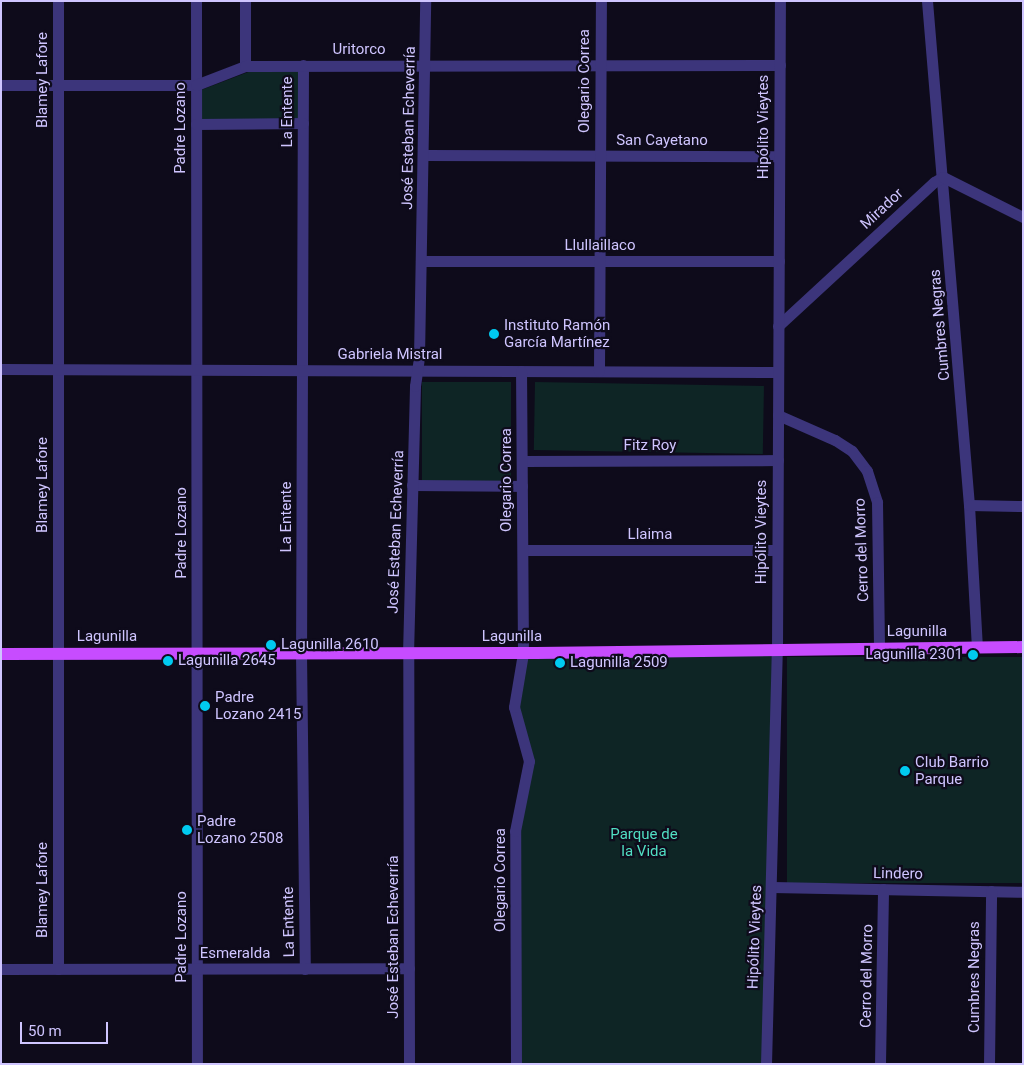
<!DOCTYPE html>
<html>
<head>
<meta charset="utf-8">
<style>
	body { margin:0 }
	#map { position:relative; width:1024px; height:1065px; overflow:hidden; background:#0e0b1b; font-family:Roboto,sans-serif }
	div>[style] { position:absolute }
	.green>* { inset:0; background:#0e2525; transform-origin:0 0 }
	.minor>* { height:11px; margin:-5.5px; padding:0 5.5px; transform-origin:5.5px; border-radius:5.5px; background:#3c357b }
	.major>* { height:12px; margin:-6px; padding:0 6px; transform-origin:6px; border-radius:6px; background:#c74cff }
	.dots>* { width:14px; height:14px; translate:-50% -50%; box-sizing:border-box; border:2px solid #0e0b1b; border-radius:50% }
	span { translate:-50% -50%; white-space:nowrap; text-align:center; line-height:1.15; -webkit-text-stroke:4.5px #0e0b1b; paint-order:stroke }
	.street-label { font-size:15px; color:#cfc5ff }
	.poi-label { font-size:15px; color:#cfc5ff }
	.left { translate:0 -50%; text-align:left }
	.right { translate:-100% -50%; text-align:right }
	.park-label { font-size:15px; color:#51dec3 }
	.frame { position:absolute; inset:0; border:2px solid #cfc5ff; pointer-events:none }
	.scale { position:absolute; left:20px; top:1022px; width:88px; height:22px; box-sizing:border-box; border:2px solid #cfc5ff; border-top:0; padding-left:6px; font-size:15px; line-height:18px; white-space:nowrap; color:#cfc5ff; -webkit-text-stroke:4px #0e0b1b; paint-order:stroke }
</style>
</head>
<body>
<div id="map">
	<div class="green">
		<i style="clip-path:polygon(298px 70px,299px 119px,201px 119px,201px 90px,251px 71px)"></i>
		<i style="left:422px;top:382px;width:89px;height:99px"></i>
		<i style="left:535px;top:382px;width:229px;height:68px;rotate:1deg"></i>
		<i style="clip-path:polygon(777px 650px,766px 1064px,516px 1064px,515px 831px,527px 773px,517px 724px,523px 653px)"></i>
		<i style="left:787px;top:657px;width:236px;height:226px"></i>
	</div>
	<div class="minor">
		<i style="left:58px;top:1px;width:968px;rotate:90deg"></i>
		<i style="left:196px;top:1px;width:1063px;rotate:89.95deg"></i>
		<i style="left:245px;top:1px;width:65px;rotate:90deg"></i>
		<i style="left:927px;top:1px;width:506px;rotate:85.24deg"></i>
		<i style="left:969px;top:505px;width:142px;rotate:86.8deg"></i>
		<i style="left:303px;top:65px;width:588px;rotate:90.19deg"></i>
		<i style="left:301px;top:653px;width:316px;rotate:89.3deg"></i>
		<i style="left:1px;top:85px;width:195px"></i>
		<i style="left:196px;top:85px;width:53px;rotate:-21.2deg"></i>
		<i style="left:245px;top:66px;width:535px;rotate:-0.11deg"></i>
		<i style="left:196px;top:124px;width:107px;rotate:-0.5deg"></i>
		<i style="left:424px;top:155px;width:355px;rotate:0.2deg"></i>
		<i style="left:421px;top:261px;width:358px"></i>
		<i style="left:778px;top:326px;width:212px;rotate:-42.7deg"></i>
		<i style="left:934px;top:182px;width:10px;rotate:-29deg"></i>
		<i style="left:943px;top:177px;width:89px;rotate:26.6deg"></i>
		<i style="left:1px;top:369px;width:777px;rotate:0.22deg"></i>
		<i style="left:599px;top:371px;width:370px;rotate:-89.7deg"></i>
		<i style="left:778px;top:415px;width:62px;rotate:23.7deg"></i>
		<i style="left:835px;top:440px;width:20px;rotate:33deg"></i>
		<i style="left:852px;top:451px;width:25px;rotate:53deg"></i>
		<i style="left:867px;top:471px;width:33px;rotate:72deg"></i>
		<i style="left:877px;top:502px;width:146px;rotate:89.2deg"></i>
		<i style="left:522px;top:461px;width:256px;rotate:-0.2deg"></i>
		<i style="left:412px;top:485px;width:110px;rotate:0.5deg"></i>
		<i style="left:969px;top:505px;width:54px;rotate:1.1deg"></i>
		<i style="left:523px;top:550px;width:254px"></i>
		<i style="left:772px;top:887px;width:251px;rotate:1.1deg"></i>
		<i style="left:1px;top:969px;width:408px;rotate:-0.1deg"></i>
		<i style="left:409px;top:1064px;width:410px;rotate:-90.1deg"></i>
		<i style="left:408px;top:654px;width:268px;rotate:-88.5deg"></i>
		<i style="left:415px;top:386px;width:29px;rotate:-82deg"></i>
		<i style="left:419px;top:357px;width:356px;rotate:-89deg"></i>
		<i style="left:516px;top:1064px;width:233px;rotate:-90.2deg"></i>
		<i style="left:515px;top:831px;width:71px;rotate:-78.7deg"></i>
		<i style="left:529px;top:761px;width:56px;rotate:-105.5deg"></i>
		<i style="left:514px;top:707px;width:55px;rotate:-80.5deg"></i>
		<i style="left:523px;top:653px;width:282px;rotate:-90.4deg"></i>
		<i style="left:766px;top:1064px;width:414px;rotate:-88.5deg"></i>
		<i style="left:777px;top:650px;width:649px;rotate:-89.74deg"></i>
		<i style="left:880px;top:1064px;width:175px;rotate:-89deg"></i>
		<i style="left:989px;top:1064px;width:173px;rotate:-89.3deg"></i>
	</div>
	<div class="major">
		<i style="left:1px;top:654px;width:535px;rotate:-0.11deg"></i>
		<i style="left:536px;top:653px;width:487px;rotate:-0.7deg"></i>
	</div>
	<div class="dots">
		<i style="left:494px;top:334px;background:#00caf0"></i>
		<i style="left:271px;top:645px;background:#00caf0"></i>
		<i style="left:973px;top:655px;background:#00caf0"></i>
		<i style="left:168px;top:661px;background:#00caf0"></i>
		<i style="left:560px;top:663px;background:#00caf0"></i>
		<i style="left:205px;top:706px;background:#00caf0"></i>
		<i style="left:905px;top:771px;background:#00caf0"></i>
		<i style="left:187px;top:830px;background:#00caf0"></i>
	</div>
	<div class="street-label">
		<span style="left:359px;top:50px">Uritorco</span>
		<span style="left:43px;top:80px;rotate:-90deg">Blamey Lafore</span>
		<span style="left:585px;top:81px;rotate:-90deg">Olegario Correa</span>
		<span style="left:288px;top:112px;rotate:-90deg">La Entente</span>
		<span style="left:764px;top:127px;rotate:-90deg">Hipólito Vieytes</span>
		<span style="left:181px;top:128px;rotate:-90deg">Padre Lozano</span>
		<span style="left:409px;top:128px;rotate:-89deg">José Esteban Echeverría</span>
		<span style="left:662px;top:141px">San Cayetano</span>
		<span style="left:882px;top:209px;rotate:-43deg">Mirador</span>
		<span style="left:600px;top:246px">Llullaillaco</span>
		<span style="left:940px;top:325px;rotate:-95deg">Cumbres Negras</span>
		<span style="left:390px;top:355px">Gabriela Mistral</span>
		<span style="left:650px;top:446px">Fitz Roy</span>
		<span style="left:507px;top:480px;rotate:-90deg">Olegario Correa</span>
		<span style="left:43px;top:485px;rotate:-90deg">Blamey Lafore</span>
		<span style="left:287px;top:517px;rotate:-90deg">La Entente</span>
		<span style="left:396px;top:532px;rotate:-88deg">José Esteban Echeverría</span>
		<span style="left:762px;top:532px;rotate:-90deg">Hipólito Vieytes</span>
		<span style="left:182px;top:533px;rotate:-90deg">Padre Lozano</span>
		<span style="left:650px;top:535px">Llaima</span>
		<span style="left:862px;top:550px;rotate:-92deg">Cerro del Morro</span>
		<span style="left:917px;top:632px">Lagunilla</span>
		<span style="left:107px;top:637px">Lagunilla</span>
		<span style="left:512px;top:637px">Lagunilla</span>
		<span style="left:898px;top:874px;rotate:1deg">Lindero</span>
		<span style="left:501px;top:880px;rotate:-90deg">Olegario Correa</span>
		<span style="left:43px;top:890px;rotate:-90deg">Blamey Lafore</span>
		<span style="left:289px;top:922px;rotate:-91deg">La Entente</span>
		<span style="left:182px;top:937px;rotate:-90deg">Padre Lozano</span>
		<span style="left:394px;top:937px;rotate:-90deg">José Esteban Echeverría</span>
		<span style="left:755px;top:937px;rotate:-88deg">Hipólito Vieytes</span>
		<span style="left:235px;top:954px">Esmeralda</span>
		<span style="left:867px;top:976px;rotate:-89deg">Cerro del Morro</span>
		<span style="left:975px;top:977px;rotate:-90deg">Cumbres Negras</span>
	</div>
	<div class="poi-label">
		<span class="left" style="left:504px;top:334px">Instituto Ramón<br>García Martínez</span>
		<span class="left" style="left:281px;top:645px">Lagunilla 2610</span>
		<span class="right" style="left:963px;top:655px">Lagunilla 2301</span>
		<span class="left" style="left:178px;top:661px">Lagunilla 2645</span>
		<span class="left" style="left:570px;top:663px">Lagunilla 2509</span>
		<span class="left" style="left:215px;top:706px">Padre<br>Lozano 2415</span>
		<span class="left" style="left:915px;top:771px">Club Barrio<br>Parque</span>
		<span class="left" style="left:197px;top:830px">Padre<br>Lozano 2508</span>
	</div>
	<div class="park-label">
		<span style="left:644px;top:843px">Parque de<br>la Vida</span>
	</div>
	<div class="frame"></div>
	<div class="scale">50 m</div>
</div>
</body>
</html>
